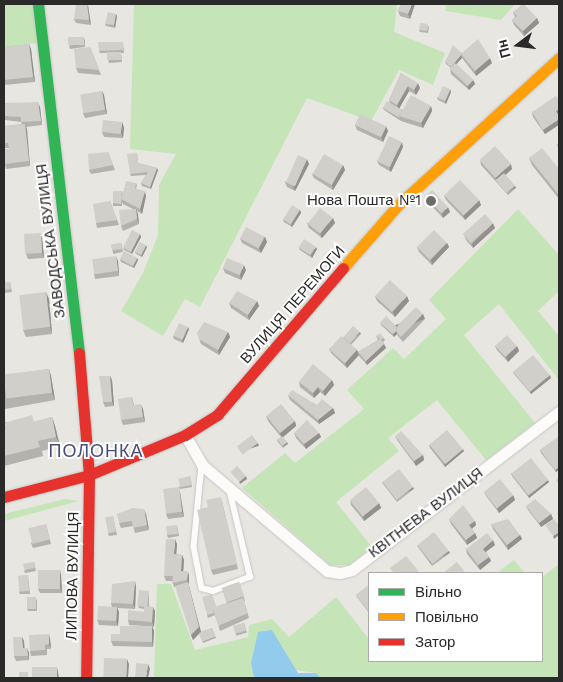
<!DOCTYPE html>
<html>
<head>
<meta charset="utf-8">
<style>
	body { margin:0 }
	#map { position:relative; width:563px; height:682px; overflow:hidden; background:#e8e6e0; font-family:"Work Sans",sans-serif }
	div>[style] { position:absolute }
	.green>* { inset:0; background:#c5e5b8 }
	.water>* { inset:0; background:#92cbeb }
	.roads { filter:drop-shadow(0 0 1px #c6c5c5) drop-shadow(0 0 1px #c6c5c5) }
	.lane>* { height:5.5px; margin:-2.75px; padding:0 2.75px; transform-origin:2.75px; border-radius:2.75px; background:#fcfbfa }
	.street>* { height:11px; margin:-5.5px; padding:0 5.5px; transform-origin:5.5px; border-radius:5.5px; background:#fcfbfa }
	.fast>* { height:11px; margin:-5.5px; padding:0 5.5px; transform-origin:5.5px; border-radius:5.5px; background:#30b455 }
	.slow>* { height:11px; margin:-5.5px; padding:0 5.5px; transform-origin:5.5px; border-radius:5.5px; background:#ff9f0a }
	.jam>* { height:11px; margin:-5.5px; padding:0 5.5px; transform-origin:5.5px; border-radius:5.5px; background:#e5322d }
	.wall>* { inset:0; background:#b4b2ae; transform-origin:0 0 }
	.shaded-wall>* { inset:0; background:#92918d; transform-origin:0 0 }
	.building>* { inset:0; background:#d1cfca; transform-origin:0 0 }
	.dots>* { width:14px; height:14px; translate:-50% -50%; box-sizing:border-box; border:2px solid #fff; border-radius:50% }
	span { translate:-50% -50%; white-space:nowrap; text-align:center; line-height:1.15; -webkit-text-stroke:4px #fff; paint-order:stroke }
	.poi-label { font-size:15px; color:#2a2a2a }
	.right { translate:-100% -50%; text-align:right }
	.street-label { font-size:15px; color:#2a2a2a }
	.quarter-label { font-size:18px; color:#4a4d7b; letter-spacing:1px }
	.frame { position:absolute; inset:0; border:5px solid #2a2a2a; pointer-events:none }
	.legend { position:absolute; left:368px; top:572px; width:175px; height:90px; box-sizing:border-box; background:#fff; border:1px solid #aaa; margin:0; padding:6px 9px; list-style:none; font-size:15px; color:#2a2a2a }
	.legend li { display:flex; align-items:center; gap:10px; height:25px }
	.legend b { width:25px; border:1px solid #aaa }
	.north { position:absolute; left:493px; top:20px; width:50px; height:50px; -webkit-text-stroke:4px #fff; paint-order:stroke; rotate:255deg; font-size:14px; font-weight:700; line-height:20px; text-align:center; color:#2a2a2a }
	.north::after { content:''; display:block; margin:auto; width:18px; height:22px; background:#2a2a2a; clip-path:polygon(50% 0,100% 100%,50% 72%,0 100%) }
</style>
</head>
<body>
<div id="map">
	<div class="green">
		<i style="clip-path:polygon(4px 4px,34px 4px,39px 43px,4px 47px)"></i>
		<i style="clip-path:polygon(134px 4px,397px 4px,394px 32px,445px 53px,433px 85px,399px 70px,371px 121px,307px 98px,200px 307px,185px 299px,163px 336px,121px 311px,143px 273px,158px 235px,159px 185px,176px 154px,130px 149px)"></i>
		<i style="clip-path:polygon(446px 4px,515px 4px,501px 20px,445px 11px)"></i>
		<i style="clip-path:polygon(518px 209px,559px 255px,559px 291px,538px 311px,559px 336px,559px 380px,499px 304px,464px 335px,535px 423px,486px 460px,437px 400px,388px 438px,399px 451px,336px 502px,372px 547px,349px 565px,330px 565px,242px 488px,285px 453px,295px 463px,364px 409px,347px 390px,393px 348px,404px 359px,446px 319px,429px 300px)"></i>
		<i style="clip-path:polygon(65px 499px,79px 501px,4px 521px,4px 514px)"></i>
		<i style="clip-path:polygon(514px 560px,525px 573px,497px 573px)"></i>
		<i style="clip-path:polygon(559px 564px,559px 678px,321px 678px,316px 673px,251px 663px,254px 678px,154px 678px,157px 584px,171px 584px,195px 650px,248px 637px,249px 625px,272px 619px,289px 637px,336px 597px,369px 639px,369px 661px,542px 661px,542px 577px)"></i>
	</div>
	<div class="water">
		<i style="clip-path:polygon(272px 630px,298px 673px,316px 673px,321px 678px,254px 678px,251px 663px,258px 632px)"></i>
	</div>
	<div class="roads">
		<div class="lane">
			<i style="left:202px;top:465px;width:82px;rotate:95.6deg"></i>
			<i style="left:194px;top:547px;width:42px;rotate:79deg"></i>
			<i style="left:202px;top:588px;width:11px;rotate:15deg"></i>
			<i style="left:213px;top:591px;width:40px;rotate:-21deg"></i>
			<i style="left:250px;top:577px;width:90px;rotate:-103.4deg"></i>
		</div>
		<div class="street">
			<i style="left:185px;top:435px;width:34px;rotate:60deg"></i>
			<i style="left:202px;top:465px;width:164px;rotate:40.3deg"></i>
			<i style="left:327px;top:571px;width:13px;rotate:9deg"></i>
			<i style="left:340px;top:573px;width:12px;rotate:-14deg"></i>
			<i style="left:352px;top:570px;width:260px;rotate:-37.4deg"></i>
		</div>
		<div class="fast">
			<i style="left:38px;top:4px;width:351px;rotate:83.3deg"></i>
		</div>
		<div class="slow">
			<i style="left:343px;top:268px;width:84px;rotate:-48.9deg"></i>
			<i style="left:398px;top:205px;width:218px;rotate:-42.4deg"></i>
		</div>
		<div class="jam">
			<i style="left:79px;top:353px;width:122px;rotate:85.3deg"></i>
			<i style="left:89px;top:475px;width:203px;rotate:90.8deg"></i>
			<i style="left:4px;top:497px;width:88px;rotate:-14.5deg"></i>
			<i style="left:89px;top:475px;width:104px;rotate:-22.6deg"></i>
			<i style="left:185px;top:435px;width:39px;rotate:-32deg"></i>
			<i style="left:218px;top:414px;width:192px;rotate:-49.4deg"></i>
		</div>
	</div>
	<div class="wall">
		<i style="clip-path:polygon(401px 4px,415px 4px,410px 19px,400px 16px,398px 11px)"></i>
		<i style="clip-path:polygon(88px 6px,91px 25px,76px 23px,74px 19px)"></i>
		<i style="clip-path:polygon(513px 12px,537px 18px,539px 23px,524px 36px,514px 25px,512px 20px,515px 17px)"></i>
		<i style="clip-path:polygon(116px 14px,117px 16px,115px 28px,106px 26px,105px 24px)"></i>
		<i style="clip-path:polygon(429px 26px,428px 33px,420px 32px,419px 30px)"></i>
		<i style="clip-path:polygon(85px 39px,85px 47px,70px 49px,69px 46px)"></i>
		<i style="clip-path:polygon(123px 42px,124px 53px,121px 53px,122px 62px,109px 63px,107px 53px,100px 53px,99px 51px)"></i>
		<i style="clip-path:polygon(29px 44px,31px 49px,35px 82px,4px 85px,4px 47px)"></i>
		<i style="clip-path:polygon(90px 47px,101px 75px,78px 73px,76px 68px)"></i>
		<i style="clip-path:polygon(462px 53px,492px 63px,476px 76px,462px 58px,456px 64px,473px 80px,475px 84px,469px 90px,451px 74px,450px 69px,451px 68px,446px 64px,445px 62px)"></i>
		<i style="clip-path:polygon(401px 73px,420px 88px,416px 95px,409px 91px,399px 108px,402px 110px,431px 106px,432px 111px,423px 128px,401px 121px,384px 110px,383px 108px,390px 102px,389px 100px)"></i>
		<i style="clip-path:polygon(450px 89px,451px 92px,446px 104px,438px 100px,437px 98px)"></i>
		<i style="clip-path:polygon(102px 91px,104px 95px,107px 114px,85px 118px,83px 113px)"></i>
		<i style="clip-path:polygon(559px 100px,559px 115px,545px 134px,533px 117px,532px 112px)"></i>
		<i style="clip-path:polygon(evenodd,4px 103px,40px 107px,42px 125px,26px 127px,30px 166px,6px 169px,5px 164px,9px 149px,9px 148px,4px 148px,4px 103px,5px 120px,21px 122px,22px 124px,5px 126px,5px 120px)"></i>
		<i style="clip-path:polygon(355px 125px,388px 131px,383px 142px,357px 130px)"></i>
		<i style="clip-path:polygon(124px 127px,123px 138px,104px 137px,102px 132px)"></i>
		<i style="clip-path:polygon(403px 147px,391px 172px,379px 165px,377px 161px)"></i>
		<i style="clip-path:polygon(108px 152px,115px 170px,91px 174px,89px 170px)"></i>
		<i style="clip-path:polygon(137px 153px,138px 163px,157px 168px,158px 170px,151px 189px,142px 186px,141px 183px,146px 175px,131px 176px,130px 174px)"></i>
		<i style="clip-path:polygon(529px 158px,559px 169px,559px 199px,532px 165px)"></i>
		<i style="clip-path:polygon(480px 160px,512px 169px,505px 175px,515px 186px,516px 188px,508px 195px,481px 165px)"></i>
		<i style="clip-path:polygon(309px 164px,295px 191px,287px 187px,285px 182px)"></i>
		<i style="clip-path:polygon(343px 165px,345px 170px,333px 190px,314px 178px,312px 174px)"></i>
		<i style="clip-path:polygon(136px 183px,137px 185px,136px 189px,146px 196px,142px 214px,137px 211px,139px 224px,123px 231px,121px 226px,133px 209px,123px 204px,122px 202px,122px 206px,113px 206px,113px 203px,122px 191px,123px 194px)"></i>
		<i style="clip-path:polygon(444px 195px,479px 200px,481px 205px,465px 220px,446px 200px)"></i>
		<i style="clip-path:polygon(425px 196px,450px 212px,443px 218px,427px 201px)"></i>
		<i style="clip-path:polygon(110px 201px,119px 225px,97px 228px,96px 223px)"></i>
		<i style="clip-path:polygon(300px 210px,301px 213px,292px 227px,284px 222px,283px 220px)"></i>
		<i style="clip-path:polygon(307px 223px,335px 223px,322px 238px,309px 228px)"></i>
		<i style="clip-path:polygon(495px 228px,473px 248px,466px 240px,464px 235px)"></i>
		<i style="clip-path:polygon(41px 233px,42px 238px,44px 258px,28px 259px,26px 254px)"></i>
		<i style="clip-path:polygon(140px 234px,141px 237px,132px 254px,124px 250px,123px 248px)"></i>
		<i style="clip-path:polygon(265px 237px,267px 242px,261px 253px,242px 243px,240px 238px)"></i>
		<i style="left:121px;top:243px;width:9px;height:10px;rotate:77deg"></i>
		<i style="clip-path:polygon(447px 243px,449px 247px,432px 265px,419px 252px,417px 247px)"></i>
		<i style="clip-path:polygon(147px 247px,142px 257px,136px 254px,135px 252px)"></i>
		<i style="clip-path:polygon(299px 248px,317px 249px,312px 258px,300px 250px)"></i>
		<i style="clip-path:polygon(137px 258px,138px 260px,134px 268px,121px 262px,120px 259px)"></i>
		<i style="clip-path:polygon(118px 261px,119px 276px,95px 279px,94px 274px)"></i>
		<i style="clip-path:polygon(223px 268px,246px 270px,241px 280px,225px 273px)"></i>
		<i style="clip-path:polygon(4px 282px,10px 282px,12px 292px,4px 293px)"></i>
		<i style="clip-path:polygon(375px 296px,409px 301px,395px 317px,377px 301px)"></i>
		<i style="clip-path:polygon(49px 299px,52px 334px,26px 337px,23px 330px)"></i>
		<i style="clip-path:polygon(257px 301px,259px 306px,249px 320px,231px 308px,229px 303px)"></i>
		<i style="clip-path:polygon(423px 314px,425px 319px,403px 342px,398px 336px,397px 334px,394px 337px,381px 325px,380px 323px,397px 327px)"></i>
		<i style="clip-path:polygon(189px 329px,183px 343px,174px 339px,173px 336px)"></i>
		<i style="clip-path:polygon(228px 332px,230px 337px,219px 355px,201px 344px,197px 333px)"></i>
		<i style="clip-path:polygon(361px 334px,351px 345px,357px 350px,359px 355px,347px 368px,331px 353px,329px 349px,344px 338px,343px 337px)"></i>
		<i style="clip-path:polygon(376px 336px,384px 338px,385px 340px,383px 342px,386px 348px,367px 365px,359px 356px,358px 352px,378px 340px)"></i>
		<i style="clip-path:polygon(495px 346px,517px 346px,519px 351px,508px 362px,497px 350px)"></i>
		<i style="clip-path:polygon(49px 369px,51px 376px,55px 400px,5px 409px,4px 407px,4px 376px)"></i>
		<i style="clip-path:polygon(513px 371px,551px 378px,531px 394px,514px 374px)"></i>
		<i style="clip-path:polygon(110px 376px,112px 380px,114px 406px,105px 407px,103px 402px)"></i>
		<i style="clip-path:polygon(332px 380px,334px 385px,325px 396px,320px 392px,314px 398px,300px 387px,299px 382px)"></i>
		<i style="clip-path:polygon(288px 395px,317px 405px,333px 408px,335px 413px,319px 424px,290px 400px)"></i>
		<i style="clip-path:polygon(132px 397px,134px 405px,143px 409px,145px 422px,123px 425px,121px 420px)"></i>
		<i style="clip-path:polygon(266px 416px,295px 421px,296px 426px,283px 437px,288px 444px,283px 448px,278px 442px,277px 440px,281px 437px,268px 421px)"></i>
		<i style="clip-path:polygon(52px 417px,55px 426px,60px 446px,42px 451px,43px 456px,4px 466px,4px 422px,34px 422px)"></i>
		<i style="clip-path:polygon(294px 433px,319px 433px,321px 437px,306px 449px,296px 438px)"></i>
		<i style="clip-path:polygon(395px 436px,423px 455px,424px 460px,416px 466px,397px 440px)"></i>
		<i style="clip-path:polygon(559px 437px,559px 470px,556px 472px,541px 453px,540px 450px)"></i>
		<i style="clip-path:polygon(429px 445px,464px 451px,445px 467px,430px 448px)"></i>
		<i style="clip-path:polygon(511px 473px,549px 482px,529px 498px,512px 476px)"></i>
		<i style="clip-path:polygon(190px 476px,192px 487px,180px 489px,179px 487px)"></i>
		<i style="clip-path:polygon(382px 482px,413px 487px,414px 489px,397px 502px,383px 484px)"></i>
		<i style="clip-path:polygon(180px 492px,184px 517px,168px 519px,166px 514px)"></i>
		<i style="clip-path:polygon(484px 492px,513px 495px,515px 500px,499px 513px,486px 496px)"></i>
		<i style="clip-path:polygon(350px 500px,379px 503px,381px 508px,364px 521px,351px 505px)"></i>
		<i style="clip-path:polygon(222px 501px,238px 569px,213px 575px,211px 570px,208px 507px)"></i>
		<i style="clip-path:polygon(526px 506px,551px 514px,553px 519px,541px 527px,528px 510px)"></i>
		<i style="clip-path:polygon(146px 514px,149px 530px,135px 533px,133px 526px,121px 528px,119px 523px)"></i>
		<i style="clip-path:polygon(113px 516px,117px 535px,109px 536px,108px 534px)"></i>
		<i style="clip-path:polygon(449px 519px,475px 521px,476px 525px,472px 529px,475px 533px,477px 538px,467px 545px,451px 524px)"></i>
		<i style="clip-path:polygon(46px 524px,51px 544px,33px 548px,31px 543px)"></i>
		<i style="clip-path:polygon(491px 524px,520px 535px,522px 539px,508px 550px,493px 529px)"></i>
		<i style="clip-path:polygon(177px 525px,179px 536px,168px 538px,167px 535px)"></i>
		<i style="clip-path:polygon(177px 544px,176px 554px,182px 555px,184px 560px,183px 571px,188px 572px,189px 576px,188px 585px,201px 632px,212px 628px,216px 638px,203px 643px,199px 633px,193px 640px,176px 587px,174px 587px,172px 581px,166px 581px,164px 576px)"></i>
		<i style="clip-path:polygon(417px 545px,450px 553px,432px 566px,418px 547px)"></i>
		<i style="clip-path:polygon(495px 545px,486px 552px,491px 561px,480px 570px,467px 554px,466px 549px)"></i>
		<i style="clip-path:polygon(34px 562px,36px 571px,25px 573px,24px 571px)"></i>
		<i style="clip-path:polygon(28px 575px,30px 594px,20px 594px,19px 592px)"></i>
		<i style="clip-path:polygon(61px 575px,62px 593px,40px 593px,38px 589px)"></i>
		<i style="clip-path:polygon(239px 582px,245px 601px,244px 601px,249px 618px,220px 631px,215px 615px,208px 618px,207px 615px,216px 607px,227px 603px,222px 588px)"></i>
		<i style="clip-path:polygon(369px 585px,369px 613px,357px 597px,356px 595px)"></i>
		<i style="clip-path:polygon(136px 586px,135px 609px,117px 608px,119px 612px,118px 626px,99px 625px,97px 620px,112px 607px,111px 603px)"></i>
		<i style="clip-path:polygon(149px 593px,149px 606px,155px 611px,154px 627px,152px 627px,154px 631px,153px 647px,113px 646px,111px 641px,120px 634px,145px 626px,129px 625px,128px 620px,144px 612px,144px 609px,139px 608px,138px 606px)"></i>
		<i style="clip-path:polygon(37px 599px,37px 611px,28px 611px,27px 609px)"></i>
		<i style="left:244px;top:623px;width:10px;height:11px;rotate:73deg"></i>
		<i style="clip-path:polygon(22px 637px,24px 641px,24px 648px,27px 648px,29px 653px,29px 660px,16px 661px,14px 656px)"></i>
		<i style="clip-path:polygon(50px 639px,51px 649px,47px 649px,47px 655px,31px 656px,30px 651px)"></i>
	</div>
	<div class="shaded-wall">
		<i style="clip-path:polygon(87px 4px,88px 6px,91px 25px,89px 20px)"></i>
		<i style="clip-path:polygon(412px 4px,415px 4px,410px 19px,408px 14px)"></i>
		<i style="clip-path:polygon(116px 14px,117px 16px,115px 28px,114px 25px)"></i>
		<i style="clip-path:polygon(537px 18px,539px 23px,524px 36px,523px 31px)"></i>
		<i style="clip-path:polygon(29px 44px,31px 49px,35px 82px,33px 77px)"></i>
		<i style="clip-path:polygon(461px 55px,462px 58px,452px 69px,451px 67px)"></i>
		<i style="clip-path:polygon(490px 58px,492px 63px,476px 76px,475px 71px)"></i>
		<i style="clip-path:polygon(473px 80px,475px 84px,469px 90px,467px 86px)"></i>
		<i style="clip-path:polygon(418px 83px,420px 88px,416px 95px,414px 90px)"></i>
		<i style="clip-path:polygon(408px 86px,409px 91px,399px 109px,397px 105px)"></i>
		<i style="clip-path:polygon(450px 89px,451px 92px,446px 104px,445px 101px)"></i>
		<i style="clip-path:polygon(102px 91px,104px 95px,107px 114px,105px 110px)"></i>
		<i style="clip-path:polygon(38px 102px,40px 107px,42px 125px,41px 121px)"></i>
		<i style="clip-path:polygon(431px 106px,432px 111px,423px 128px,421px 123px)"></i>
		<i style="clip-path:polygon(559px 109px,559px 115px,558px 116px,556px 111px)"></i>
		<i style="clip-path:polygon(4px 117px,5px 120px,5px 128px,4px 125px)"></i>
		<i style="clip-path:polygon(559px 119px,559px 125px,545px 134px,543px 130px)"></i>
		<i style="clip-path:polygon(122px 122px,124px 127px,123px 138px,121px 133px)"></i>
		<i style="clip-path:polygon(25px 124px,27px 129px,30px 166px,29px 161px)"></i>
		<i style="clip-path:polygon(386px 126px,388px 131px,383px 142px,381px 137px)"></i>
		<i style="clip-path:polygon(402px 142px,403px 147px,391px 172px,389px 167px)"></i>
		<i style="clip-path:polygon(307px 159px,309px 164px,295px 191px,293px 186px)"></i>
		<i style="clip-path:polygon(511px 164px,512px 169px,498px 182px,495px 178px)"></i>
		<i style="clip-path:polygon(343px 165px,345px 170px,333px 190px,332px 185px)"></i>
		<i style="clip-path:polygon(157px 168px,158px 170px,151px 189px,150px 187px)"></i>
		<i style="left:515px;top:186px;width:2px;height:11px;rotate:63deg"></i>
		<i style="clip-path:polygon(145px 191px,146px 196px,142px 214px,140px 209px)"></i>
		<i style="clip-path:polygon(479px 200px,481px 205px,465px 220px,463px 215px)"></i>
		<i style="clip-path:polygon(448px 207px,450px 212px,443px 218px,442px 214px)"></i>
		<i style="clip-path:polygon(136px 209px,138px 214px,139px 224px,137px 219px)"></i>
		<i style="clip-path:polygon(300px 210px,301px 213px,292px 227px,291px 225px)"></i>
		<i style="clip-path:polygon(333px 218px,335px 223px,322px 238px,320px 233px)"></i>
		<i style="clip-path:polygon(493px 223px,495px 228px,473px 248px,472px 244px)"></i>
		<i style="clip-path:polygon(41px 233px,42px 238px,44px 258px,42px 253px)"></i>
		<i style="clip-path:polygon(140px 234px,141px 237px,132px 254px,131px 252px)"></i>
		<i style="clip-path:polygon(265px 237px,267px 242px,261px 253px,259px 248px)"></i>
		<i style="clip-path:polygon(447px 243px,449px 247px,432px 265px,431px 260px)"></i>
		<i style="clip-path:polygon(146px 245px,147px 247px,142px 257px,141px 255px)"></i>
		<i style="clip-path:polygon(316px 247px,317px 249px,312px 258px,311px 255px)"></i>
		<i style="clip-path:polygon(116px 256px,118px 261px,119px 276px,118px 271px)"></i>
		<i style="clip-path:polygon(137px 258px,138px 260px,134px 268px,133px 266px)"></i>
		<i style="clip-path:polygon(244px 265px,246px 270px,241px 280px,240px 275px)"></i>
		<i style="clip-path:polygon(46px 292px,49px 299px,52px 334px,50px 327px)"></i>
		<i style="clip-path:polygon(407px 296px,409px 301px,395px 317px,393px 312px)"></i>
		<i style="clip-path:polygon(257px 301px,259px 306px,249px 320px,248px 315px)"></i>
		<i style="left:423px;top:314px;width:5px;height:32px;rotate:68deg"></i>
		<i style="clip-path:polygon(188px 327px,189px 329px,183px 343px,182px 340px)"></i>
		<i style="clip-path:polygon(396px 331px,397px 334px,394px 337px,393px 334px)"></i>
		<i style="clip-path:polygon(228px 332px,230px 337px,219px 355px,218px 350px)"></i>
		<i style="left:360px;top:332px;width:2px;height:15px;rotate:63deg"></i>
		<i style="clip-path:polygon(384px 344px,386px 348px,367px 365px,366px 361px)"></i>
		<i style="clip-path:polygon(517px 346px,519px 351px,508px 362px,506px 357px)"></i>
		<i style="clip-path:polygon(357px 350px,359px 355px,347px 368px,345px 363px)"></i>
		<i style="clip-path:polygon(49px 369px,51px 376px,55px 400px,52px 393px)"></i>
		<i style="clip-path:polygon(550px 375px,551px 378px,531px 394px,530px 392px)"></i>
		<i style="clip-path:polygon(110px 376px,112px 380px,114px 406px,112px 402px)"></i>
		<i style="clip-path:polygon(332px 380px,334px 385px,325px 396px,323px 391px)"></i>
		<i style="clip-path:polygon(318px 387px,320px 392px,314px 398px,313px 393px)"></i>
		<i style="clip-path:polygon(141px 404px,143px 409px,145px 422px,143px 417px)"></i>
		<i style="clip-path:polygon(333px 408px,335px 413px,319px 424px,318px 420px)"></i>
		<i style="clip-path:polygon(52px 417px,55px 426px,60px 446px,56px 437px)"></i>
		<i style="clip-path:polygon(295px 421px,296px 426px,282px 438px,280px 433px)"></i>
		<i style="clip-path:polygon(319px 433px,321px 437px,306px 449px,304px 444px)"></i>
		<i style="left:287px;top:442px;width:2px;height:6px;rotate:63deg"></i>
		<i style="left:258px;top:443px;width:3px;height:19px;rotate:72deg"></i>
		<i style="clip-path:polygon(463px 449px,464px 451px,445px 467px,444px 464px)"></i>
		<i style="clip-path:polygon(423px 455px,424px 460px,416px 466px,414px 461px)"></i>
		<i style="clip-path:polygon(559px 467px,559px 470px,556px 472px,555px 470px)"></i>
		<i style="clip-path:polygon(246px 476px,247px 479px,240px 484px,239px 482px)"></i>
		<i style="clip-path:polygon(548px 480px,549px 482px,529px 498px,528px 495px)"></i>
		<i style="clip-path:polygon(179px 487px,180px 492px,184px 517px,182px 512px)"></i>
		<i style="left:413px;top:487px;width:2px;height:21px;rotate:63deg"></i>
		<i style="clip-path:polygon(513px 495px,515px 500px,499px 513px,497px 508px)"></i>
		<i style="clip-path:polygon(379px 503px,381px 508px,364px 521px,363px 516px)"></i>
		<i style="clip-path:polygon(144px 509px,146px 514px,149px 530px,147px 525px)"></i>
		<i style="clip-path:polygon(551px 514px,553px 519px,541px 527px,539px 523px)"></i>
		<i style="clip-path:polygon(475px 521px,476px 525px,470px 530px,469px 525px)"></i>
		<i style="clip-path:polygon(559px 532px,559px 535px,554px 539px,553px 536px)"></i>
		<i style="clip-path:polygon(475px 533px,477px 538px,467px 545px,466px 540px)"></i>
		<i style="clip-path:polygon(520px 535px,522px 539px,508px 550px,507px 545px)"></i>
		<i style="clip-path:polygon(175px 539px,177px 544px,176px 559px,174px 554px)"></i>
		<i style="clip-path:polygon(493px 540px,495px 545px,484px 553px,483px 549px)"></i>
		<i style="left:449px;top:551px;width:2px;height:22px;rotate:63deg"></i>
		<i style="clip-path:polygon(182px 555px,184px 560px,183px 576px,181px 571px)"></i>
		<i style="clip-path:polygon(489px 557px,491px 561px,480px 570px,478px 565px)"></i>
		<i style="clip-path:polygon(60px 570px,61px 575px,62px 593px,60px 588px)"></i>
		<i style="clip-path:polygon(188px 572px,189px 576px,189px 585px,187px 580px)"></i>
		<i style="clip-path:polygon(135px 581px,136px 586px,135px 609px,133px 604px)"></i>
		<i style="clip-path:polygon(188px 582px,201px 632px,193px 640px,191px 635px)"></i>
		<i style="clip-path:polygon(117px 607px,119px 612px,118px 626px,116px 621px)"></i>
		<i style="clip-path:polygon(153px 607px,155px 611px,154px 627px,152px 622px)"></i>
		<i style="clip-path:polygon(152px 626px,154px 631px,153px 647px,152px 642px)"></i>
		<i style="clip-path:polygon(49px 634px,50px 639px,51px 649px,49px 644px)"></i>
		<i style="clip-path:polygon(22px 637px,24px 641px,25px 653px,23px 648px)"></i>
		<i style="clip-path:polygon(27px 648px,29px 653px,29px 660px,28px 656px)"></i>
		<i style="clip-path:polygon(127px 659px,129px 664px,128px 678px,126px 678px)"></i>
		<i style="clip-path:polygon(148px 664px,150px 669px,148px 678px,146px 678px)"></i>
		<i style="clip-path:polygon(57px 667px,58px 672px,59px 678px,57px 678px)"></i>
	</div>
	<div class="building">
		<i style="clip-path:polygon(76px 4px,87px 4px,89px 20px,74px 19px)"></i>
		<i style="clip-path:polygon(401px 4px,412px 4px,408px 14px,398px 11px)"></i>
		<i style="clip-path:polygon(523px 4px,524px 4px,537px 18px,523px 31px,512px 20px,517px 16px,513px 12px)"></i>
		<i style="clip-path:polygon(108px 12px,116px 14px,114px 25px,105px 24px)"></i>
		<i style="left:420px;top:23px;width:8px;height:7px;rotate:7deg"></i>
		<i style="left:84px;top:37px;width:8px;height:16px;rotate:90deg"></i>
		<i style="clip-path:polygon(478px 39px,490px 58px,475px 71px,461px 54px)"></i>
		<i style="clip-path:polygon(98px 42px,123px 42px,123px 50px,99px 51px)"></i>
		<i style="clip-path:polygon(29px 44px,33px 77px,4px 80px,4px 47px)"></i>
		<i style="clip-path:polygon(453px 45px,462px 53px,461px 54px,461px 55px,451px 67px,445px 62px)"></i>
		<i style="clip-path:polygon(90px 47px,99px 70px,76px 68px,74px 49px)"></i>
		<i style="left:121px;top:52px;width:8px;height:14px;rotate:90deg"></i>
		<i style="left:455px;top:63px;width:25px;height:8px;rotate:43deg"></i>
		<i style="clip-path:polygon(401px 73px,418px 83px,414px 90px,408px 86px,397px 105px,389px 100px)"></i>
		<i style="left:443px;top:86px;width:8px;height:13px;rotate:23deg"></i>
		<i style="left:102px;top:91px;width:19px;height:22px;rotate:81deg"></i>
		<i style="clip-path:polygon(411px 95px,431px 106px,421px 123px,399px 116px)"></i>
		<i style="clip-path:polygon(556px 96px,559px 100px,559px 109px,556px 111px,559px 116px,559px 119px,543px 130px,532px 112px)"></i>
		<i style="clip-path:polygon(387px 101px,402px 110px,399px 116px,400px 118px,383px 108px)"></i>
		<i style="clip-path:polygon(38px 102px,41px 121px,21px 122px,21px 117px,4px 116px,4px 103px)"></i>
		<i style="left:360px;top:114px;width:29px;height:12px;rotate:25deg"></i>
		<i style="left:103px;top:120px;width:19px;height:12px;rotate:6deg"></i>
		<i style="clip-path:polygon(25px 124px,29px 161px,5px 164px,4px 149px,9px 149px,8px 143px,4px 143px,4px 126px)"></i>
		<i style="left:389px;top:136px;width:14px;height:28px;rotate:25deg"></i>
		<i style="clip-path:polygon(559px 143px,559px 149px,556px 145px)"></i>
		<i style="left:495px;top:146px;width:24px;height:21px;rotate:48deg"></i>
		<i style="clip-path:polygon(542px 148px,559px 169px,559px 195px,529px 158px)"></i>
		<i style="clip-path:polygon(108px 152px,113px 165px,89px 170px,88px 154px)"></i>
		<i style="clip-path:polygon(137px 153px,138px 163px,157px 168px,150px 187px,141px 183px,148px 172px,130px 174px,127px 154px)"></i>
		<i style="left:324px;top:154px;width:22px;height:23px;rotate:30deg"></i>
		<i style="left:298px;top:155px;width:10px;height:30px;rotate:24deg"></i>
		<i style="left:504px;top:173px;width:17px;height:11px;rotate:50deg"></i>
		<i style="left:460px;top:180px;width:28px;height:22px;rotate:46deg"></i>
		<i style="clip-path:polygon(126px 181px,136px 183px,135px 189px,125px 186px)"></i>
		<i style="clip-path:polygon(125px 186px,145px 191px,140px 209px,121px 199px)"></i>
		<i style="left:432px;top:190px;width:23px;height:9px;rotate:47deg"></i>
		<i style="clip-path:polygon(113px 191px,122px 191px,121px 204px,113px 203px)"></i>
		<i style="clip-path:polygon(110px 201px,117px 220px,96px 223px,93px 204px)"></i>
		<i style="left:292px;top:205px;width:9px;height:17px;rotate:32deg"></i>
		<i style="left:320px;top:208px;width:16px;height:20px;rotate:38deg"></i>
		<i style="clip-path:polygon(136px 209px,137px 219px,121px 226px,119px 210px)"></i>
		<i style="left:485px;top:214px;width:12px;height:30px;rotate:48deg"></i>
		<i style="left:246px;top:227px;width:21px;height:13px;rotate:28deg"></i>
		<i style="left:132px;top:230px;width:9px;height:20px;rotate:27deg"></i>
		<i style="left:434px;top:230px;width:18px;height:24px;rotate:45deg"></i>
		<i style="left:41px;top:233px;width:20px;height:17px;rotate:87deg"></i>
		<i style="left:304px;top:239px;width:14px;height:10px;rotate:34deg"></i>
		<i style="left:140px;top:242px;width:7px;height:11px;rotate:27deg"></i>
		<i style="left:121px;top:243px;width:6px;height:10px;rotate:81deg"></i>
		<i style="left:124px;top:251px;width:15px;height:9px;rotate:28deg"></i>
		<i style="left:116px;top:256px;width:15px;height:24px;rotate:82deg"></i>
		<i style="left:227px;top:258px;width:18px;height:11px;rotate:22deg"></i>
		<i style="left:390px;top:280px;width:23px;height:22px;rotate:43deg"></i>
		<i style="clip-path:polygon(4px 282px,10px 282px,11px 289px,4px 290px)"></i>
		<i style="clip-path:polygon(237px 291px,257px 301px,248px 315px,229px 303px)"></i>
		<i style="left:46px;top:292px;width:35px;height:27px;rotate:83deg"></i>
		<i style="clip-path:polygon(416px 307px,423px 314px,401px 337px,396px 331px,398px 325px)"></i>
		<i style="clip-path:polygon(386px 316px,397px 327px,396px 331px,393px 334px,380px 323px)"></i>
		<i style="clip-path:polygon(204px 322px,228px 332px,218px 350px,199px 339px,197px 333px)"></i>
		<i style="left:179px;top:323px;width:10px;height:14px;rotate:24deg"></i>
		<i style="left:353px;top:326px;width:9px;height:15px;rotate:41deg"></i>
		<i style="clip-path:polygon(380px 333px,384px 338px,381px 340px,376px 336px)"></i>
		<i style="left:507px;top:335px;width:15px;height:16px;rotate:48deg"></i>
		<i style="left:341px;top:336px;width:21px;height:18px;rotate:41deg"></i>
		<i style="clip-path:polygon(380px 339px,384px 344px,366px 361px,358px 352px)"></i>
		<i style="left:533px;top:355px;width:26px;height:26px;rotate:50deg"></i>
		<i style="clip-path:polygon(313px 364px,332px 380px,323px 391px,318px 387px,313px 393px,299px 382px)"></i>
		<i style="left:49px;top:369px;width:24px;height:46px;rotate:83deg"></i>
		<i style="clip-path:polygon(99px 376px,110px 376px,112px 402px,103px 402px)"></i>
		<i style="clip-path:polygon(292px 390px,317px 405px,322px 399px,333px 408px,318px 420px,288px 395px)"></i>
		<i style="clip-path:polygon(132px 397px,133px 405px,141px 404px,143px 417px,121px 420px,118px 399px)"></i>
		<i style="left:281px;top:404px;width:22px;height:19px;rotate:51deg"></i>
		<i style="left:32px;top:415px;width:7px;height:29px;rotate:74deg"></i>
		<i style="clip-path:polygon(52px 417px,56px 437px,38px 441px,40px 447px,4px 456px,4px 429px)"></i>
		<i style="clip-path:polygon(307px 420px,319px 433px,304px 444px,294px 433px)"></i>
		<i style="left:447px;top:430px;width:25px;height:23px;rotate:50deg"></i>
		<i style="clip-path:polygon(401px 431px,423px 455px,414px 461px,395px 436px)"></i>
		<i style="left:252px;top:435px;width:10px;height:19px;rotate:53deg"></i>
		<i style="left:282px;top:436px;width:8px;height:6px;rotate:50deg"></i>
		<i style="clip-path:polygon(559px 436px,559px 467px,555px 470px,540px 450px)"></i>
		<i style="left:531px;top:458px;width:28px;height:25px;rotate:52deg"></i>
		<i style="left:237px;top:466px;width:13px;height:9px;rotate:48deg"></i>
		<i style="left:399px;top:469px;width:23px;height:21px;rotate:52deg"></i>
		<i style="left:190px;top:476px;width:9px;height:12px;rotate:77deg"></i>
		<i style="clip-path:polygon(559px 478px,559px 484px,556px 480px)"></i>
		<i style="left:500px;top:479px;width:21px;height:21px;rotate:51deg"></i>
		<i style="left:179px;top:487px;width:25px;height:16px;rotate:83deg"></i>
		<i style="left:366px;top:487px;width:21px;height:21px;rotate:51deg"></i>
		<i style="clip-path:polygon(221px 497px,237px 564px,211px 570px,197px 510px,208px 507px,206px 500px)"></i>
		<i style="clip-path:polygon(535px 499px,551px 514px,539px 523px,526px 506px)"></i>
		<i style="clip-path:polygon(463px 505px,475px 521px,469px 525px,475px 533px,466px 540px,449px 519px)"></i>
		<i style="clip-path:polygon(132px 508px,144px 509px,147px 525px,133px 528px,132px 521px,119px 523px,117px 514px)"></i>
		<i style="left:113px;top:516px;width:16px;height:8px;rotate:79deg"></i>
		<i style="clip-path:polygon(508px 519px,520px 535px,507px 545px,491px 524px)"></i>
		<i style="clip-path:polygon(554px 519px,559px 526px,559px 532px,553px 536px,545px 525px)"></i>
		<i style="left:46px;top:524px;width:16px;height:18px;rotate:76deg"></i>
		<i style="left:177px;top:525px;width:9px;height:11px;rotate:84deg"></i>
		<i style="left:434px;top:532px;width:24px;height:21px;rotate:52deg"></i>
		<i style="clip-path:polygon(487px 533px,493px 540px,483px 549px,489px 557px,478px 565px,466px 549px)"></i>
		<i style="clip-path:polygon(166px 539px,175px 539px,174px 554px,182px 555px,181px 571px,188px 572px,187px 580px,172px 583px,173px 576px,164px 576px)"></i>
		<i style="clip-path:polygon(406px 556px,420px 573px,394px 573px,390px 568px)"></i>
		<i style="left:34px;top:562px;width:6px;height:11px;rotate:81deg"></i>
		<i style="clip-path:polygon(457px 562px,464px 571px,461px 573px,443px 573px)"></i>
		<i style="left:38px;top:570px;width:22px;height:19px"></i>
		<i style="left:28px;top:575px;width:16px;height:10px;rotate:86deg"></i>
		<i style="clip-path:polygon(135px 581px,133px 604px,111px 603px,112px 584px)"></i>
		<i style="clip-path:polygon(188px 582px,199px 627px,191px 635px,175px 586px)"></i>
		<i style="left:239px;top:582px;width:15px;height:18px;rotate:70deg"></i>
		<i style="clip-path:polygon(369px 585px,369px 612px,356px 595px)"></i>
		<i style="left:139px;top:590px;width:10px;height:16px;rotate:6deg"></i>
		<i style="clip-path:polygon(212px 594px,216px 606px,216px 607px,213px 608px,214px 613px,207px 615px,202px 597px)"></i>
		<i style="left:27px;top:597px;width:9px;height:12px"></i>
		<i style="clip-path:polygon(243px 598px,248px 613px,218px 626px,213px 608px)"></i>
		<i style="left:98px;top:606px;width:19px;height:14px;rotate:3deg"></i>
		<i style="clip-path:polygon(144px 606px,153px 607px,152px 622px,128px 620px,128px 610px,144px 612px)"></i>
		<i style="left:244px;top:623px;width:8px;height:11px;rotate:76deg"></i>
		<i style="clip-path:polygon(120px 626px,152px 626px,152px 642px,111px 641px,111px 634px,120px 634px)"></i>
		<i style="left:212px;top:628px;width:9px;height:14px;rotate:69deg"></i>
		<i style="clip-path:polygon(49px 634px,49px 644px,45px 645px,45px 650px,30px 651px,29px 635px)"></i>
		<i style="clip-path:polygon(13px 637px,22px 637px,23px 648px,27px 648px,28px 656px,14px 656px)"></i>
		<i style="left:104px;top:658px;width:23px;height:20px;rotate:2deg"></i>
		<i style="clip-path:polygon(136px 663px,148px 664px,146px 678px,135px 678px)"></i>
		<i style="left:57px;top:667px;width:11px;height:25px;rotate:90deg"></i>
		<i style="left:19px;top:672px;width:9px;height:6px"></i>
	</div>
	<div class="dots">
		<i style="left:431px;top:201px;background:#6c6c6a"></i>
	</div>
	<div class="poi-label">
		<span class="right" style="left:421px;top:201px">Нова Пошта №1</span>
	</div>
	<div class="street-label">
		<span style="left:51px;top:241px;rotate:-97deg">ЗАВОДСЬКА ВУЛИЦЯ</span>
		<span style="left:293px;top:305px;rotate:-49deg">ВУЛИЦЯ ПЕРЕМОГИ</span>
		<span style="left:426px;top:513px;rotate:-37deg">КВІТНЕВА ВУЛИЦЯ</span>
		<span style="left:73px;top:576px;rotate:-89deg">ЛИПОВА ВУЛИЦЯ</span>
	</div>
	<div class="quarter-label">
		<span style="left:96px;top:451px">ПОЛОНКА</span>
	</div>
	<div class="frame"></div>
	<ul class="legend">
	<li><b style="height:6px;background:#30b455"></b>Вільно</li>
	<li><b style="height:6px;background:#ff9f0a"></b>Повільно</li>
	<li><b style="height:6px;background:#e5322d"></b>Затор</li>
	</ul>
	<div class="north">Пн</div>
</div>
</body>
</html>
